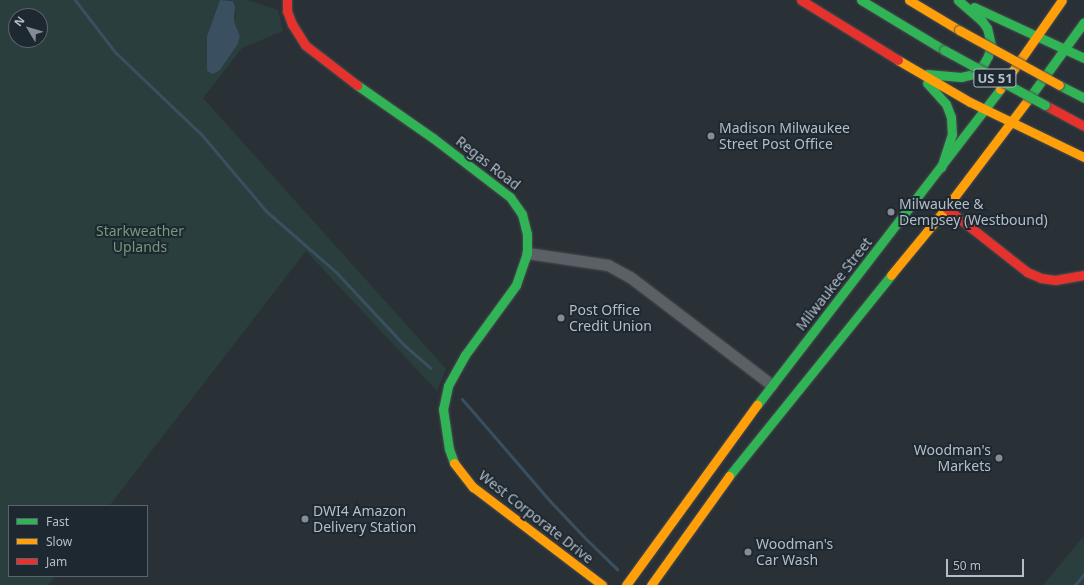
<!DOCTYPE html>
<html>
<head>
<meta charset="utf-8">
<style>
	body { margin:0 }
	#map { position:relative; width:1084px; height:585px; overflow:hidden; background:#2a3136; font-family:"Noto Sans",sans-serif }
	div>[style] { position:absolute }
	.green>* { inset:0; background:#2a3e3d }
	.water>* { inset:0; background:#3a4f5f }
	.stream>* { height:3px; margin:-1.5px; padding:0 1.5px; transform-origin:1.5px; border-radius:1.5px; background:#3a4f5f }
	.roads { filter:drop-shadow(0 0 1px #484d51) drop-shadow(0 0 1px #484d51) }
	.street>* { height:11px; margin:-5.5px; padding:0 5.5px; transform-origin:5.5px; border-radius:5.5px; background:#5a6065 }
	.fast>* { height:9px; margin:-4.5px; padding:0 4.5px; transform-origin:4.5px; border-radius:4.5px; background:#30b455 }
	.slow>* { height:9px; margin:-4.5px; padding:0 4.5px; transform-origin:4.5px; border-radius:4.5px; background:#ff9f0a }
	.jam>* { height:9px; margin:-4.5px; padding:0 4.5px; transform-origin:4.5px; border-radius:4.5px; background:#e5322d }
	.bridges { filter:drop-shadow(0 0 1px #484e53) drop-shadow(0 0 1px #484e53) }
	.fast-bridge>* { height:9px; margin:-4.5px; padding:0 4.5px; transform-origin:4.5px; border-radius:4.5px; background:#30b455 }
	.slow-bridge>* { height:9px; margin:-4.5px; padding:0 4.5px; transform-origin:4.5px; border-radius:4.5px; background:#ff9f0a }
	.dots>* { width:11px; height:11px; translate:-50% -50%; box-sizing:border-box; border:2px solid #1e2831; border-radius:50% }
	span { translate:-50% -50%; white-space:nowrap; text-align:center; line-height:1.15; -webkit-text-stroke:4px #1e2831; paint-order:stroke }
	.shield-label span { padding:1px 3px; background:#1e2831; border:1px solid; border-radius:3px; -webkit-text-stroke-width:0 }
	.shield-label { font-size:13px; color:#b5bec7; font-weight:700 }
	.poi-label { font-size:14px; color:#b5bec7 }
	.left { translate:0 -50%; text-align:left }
	.right { translate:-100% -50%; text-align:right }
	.street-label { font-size:14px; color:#b5bec7 }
	.park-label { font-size:14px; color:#749b78 }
	.legend { position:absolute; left:8px; top:505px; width:140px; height:72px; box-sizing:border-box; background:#1e2831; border:1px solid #5a646d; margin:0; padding:5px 7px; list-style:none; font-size:12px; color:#b5bec7 }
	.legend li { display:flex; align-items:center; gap:8px; height:20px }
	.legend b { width:20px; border:1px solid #5a646d }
	.north { position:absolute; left:8px; top:8px; width:40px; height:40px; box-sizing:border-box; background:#1e2831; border:1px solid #5a646d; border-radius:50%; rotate:308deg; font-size:11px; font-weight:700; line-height:16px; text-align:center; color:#b5bec7 }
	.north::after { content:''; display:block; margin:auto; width:14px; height:18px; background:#848d94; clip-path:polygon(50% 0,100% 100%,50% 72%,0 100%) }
	.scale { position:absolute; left:946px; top:559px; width:78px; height:18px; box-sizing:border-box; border:2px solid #b5bec7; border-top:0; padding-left:5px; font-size:12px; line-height:14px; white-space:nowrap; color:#b5bec7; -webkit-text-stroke:3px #1e2831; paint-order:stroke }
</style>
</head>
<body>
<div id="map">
	<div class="green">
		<i style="clip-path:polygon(evenodd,0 0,220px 0,207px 36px,207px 57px,213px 74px,220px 70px,238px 44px,240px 36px,234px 21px,236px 15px,233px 1px,230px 0,247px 0,278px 10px,283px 31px,242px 48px,203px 98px,446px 369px,437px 391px,306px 251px,109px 506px,9px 506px,9px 576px,55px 576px,48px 585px,0 585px,0 0,16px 16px,40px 16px,40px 40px,16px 40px,16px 16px)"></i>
		<i style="clip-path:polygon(1084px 536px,1084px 585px,1043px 585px)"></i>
	</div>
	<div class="water">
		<i style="clip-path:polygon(220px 0,233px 1px,235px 7px,234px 21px,240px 36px,238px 44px,220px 70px,213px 74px,207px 71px,207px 36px)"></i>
	</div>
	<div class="stream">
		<i style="left:75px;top:0;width:66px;rotate:52.4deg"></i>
		<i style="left:115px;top:52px;width:120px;rotate:43.7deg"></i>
		<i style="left:202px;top:135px;width:99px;rotate:49.9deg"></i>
		<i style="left:266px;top:211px;width:93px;rotate:41.1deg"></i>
		<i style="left:336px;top:272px;width:100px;rotate:47deg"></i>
		<i style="left:404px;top:345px;width:35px;rotate:41deg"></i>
		<i style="left:462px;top:399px;width:135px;rotate:49.2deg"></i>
		<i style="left:550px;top:501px;width:51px;rotate:46.6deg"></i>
		<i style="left:585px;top:538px;width:45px;rotate:44.1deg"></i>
		<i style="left:1075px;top:585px;width:14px;rotate:-51deg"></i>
	</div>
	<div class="roads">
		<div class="street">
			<i style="left:527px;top:253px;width:82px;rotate:8.4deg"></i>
			<i style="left:608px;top:265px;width:25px;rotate:29deg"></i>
			<i style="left:630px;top:277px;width:178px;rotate:37.3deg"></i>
		</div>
		<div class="fast">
			<i style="left:861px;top:0;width:97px;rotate:31.1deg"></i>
			<i style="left:974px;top:7px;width:121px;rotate:24.9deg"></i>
			<i style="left:927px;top:74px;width:34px;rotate:5deg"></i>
			<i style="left:961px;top:77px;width:9px;rotate:-13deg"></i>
			<i style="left:970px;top:75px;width:16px;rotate:-38deg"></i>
			<i style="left:983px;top:65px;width:10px;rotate:-61deg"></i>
			<i style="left:988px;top:56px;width:11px;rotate:-75deg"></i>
			<i style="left:991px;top:45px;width:17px;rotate:-103deg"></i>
			<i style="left:987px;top:28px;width:9px;rotate:-126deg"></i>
			<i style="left:982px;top:21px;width:32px;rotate:-139deg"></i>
			<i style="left:927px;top:83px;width:28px;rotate:48deg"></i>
			<i style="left:946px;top:104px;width:14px;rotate:69deg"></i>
			<i style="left:951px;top:117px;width:17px;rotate:87deg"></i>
			<i style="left:952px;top:134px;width:35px;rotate:108deg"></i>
			<i style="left:357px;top:85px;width:93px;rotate:34.9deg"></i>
			<i style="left:433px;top:138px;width:97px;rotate:37.5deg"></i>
			<i style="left:510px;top:197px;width:21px;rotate:55deg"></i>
			<i style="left:522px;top:214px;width:21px;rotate:76deg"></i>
			<i style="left:527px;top:234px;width:19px;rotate:90deg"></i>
			<i style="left:527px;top:253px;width:34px;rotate:109deg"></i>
			<i style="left:516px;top:285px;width:87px;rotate:126.1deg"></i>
			<i style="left:465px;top:355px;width:35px;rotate:119deg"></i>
			<i style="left:448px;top:386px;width:24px;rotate:102deg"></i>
			<i style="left:443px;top:409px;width:40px;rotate:81.5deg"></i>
			<i style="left:449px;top:449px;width:15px;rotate:70deg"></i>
			<i style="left:1059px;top:85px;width:28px;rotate:27deg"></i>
			<i style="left:1027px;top:101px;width:97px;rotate:-54.2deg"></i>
			<i style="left:757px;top:405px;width:399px;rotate:-52.4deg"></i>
			<i style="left:729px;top:476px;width:258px;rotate:-51.1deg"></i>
		</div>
		<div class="slow">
			<i style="left:909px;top:0;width:58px;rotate:31deg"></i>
			<i style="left:898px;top:60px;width:83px;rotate:30.3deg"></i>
			<i style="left:970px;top:102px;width:127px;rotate:25.8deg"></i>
			<i style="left:1000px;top:89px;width:108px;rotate:-55.1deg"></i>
			<i style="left:891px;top:275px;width:87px;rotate:-50.6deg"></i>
			<i style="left:946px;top:208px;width:134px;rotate:-52.9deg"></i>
			<i style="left:454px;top:463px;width:31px;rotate:52deg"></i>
			<i style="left:473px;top:487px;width:162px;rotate:37.2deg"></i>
			<i style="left:626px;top:585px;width:223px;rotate:-54deg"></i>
			<i style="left:651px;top:585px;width:134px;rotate:-54.4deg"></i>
		</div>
		<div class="jam">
			<i style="left:287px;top:0;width:11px;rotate:90deg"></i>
			<i style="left:287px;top:11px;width:14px;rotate:69deg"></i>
			<i style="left:292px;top:24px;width:25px;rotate:58deg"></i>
			<i style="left:305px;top:45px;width:66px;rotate:37.6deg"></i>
			<i style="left:801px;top:0;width:114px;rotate:31.7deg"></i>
			<i style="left:1045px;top:105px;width:44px;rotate:28.3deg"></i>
			<i style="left:946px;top:208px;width:103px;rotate:38.3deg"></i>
			<i style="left:1027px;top:272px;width:15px;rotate:23deg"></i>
			<i style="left:1041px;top:278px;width:14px;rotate:8deg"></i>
			<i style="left:1055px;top:280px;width:29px;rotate:-10deg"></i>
		</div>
	</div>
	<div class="bridges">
		<div class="fast-bridge">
			<i style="left:944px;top:50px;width:115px;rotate:28.6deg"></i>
		</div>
		<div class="slow-bridge">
			<i style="left:959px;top:30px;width:114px;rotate:28.8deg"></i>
		</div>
	</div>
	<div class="dots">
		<i style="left:711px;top:136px;background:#848d94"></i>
		<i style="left:891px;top:212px;background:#848d94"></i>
		<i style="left:561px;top:318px;background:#848d94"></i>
		<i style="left:999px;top:458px;background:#848d94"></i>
		<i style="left:305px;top:519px;background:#848d94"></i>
		<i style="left:748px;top:552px;background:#848d94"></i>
	</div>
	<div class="shield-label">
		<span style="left:995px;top:78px">US 51</span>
	</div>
	<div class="poi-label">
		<span class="left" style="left:719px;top:136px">Madison Milwaukee<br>Street Post Office</span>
		<span class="left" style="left:899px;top:212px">Milwaukee &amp;<br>Dempsey (Westbound)</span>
		<span class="left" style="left:569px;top:318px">Post Office<br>Credit Union</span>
		<span class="right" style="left:991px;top:458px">Woodman's<br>Markets</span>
		<span class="left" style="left:313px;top:519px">DWI4 Amazon<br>Delivery Station</span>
		<span class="left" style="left:756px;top:552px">Woodman's<br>Car Wash</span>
	</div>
	<div class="street-label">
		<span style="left:488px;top:163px;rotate:38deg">Regas Road</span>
		<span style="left:834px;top:284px;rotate:-52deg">Milwaukee Street</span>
		<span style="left:536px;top:517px;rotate:38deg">West Corporate Drive</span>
	</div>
	<div class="park-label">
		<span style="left:140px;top:239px">Starkweather<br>Uplands</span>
	</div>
	<ul class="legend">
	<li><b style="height:5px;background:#30b455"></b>Fast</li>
	<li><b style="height:5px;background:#ff9f0a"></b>Slow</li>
	<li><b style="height:5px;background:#e5322d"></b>Jam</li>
	</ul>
	<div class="north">N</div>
	<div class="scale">50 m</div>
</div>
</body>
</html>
